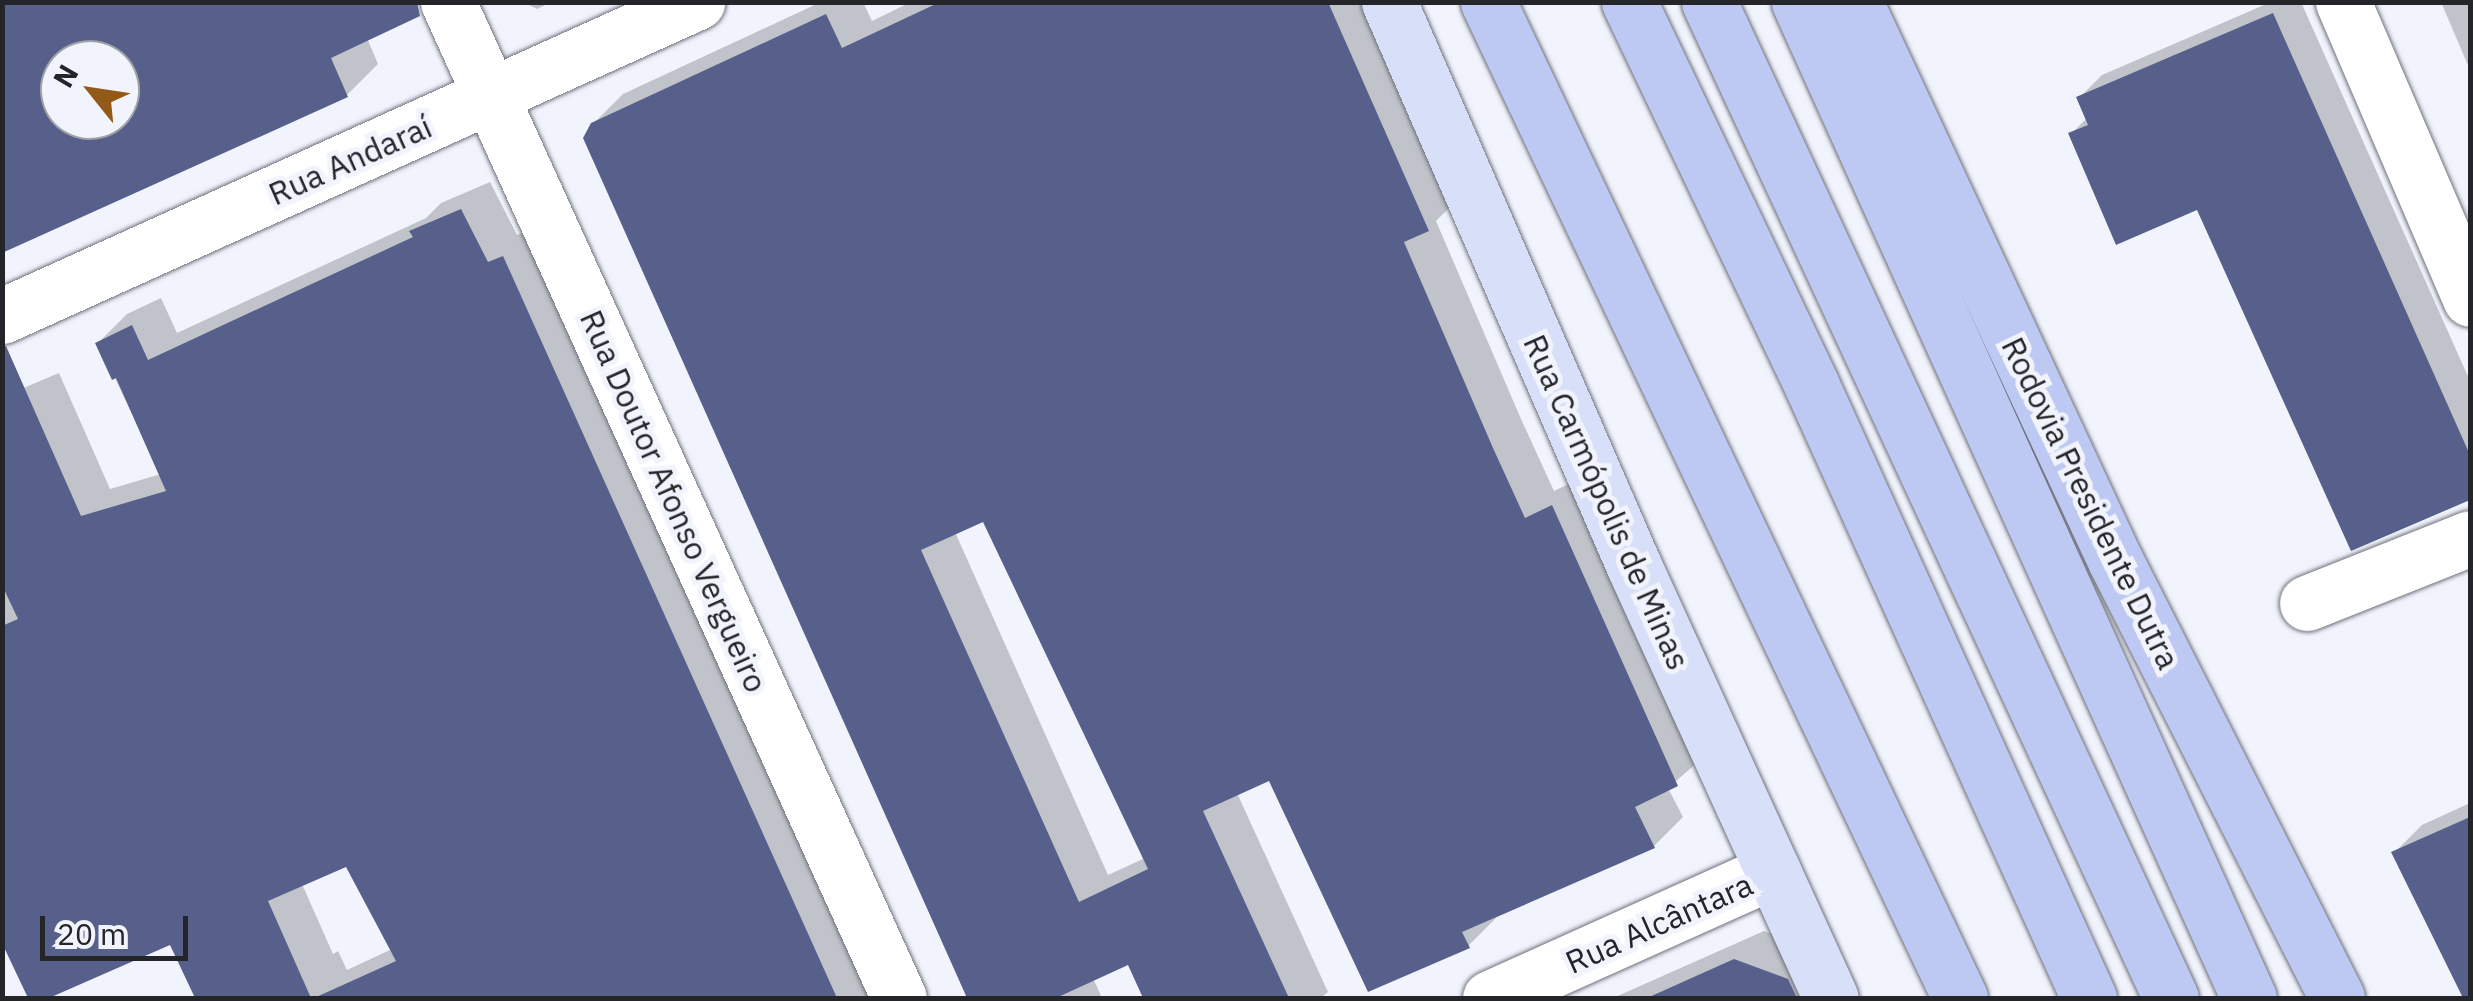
<!DOCTYPE html>
<html>
<head>
<meta charset="utf-8">
<style>
	body { margin:0 }
	#map { position:relative; width:2473px; height:1001px; overflow:hidden; background:#f1f4fd; font-family:"IBM Plex Sans",sans-serif }
	div>[style] { position:absolute }
	.shadow>* { inset:0; background:#0003 }
	.building>* { inset:0; background:#56608a }
	.roads { filter:drop-shadow(0 0 2px #6e707a) drop-shadow(0 0 2px #6e707a) }
	.minor>* { height:55px; margin:-27.5px; padding:0 27.5px; transform-origin:27.5px; border-radius:27.5px; background:#fff }
	.major>* { height:55px; margin:-27.5px; padding:0 27.5px; transform-origin:27.5px; border-radius:27.5px; background:#d8dff8 }
	.highway>* { height:55px; margin:-27.5px; padding:0 27.5px; transform-origin:27.5px; border-radius:27.5px; background:#bec9f3 }
	span { translate:-50% -50%; white-space:nowrap; text-align:center; line-height:1.15; -webkit-text-stroke:10px #f1f4fd; paint-order:stroke }
	.street-label { font-size:32px; color:#242529 }
	.frame { position:absolute; inset:0; border:5px solid #242529; pointer-events:none }
	.north { position:absolute; left:40px; top:40px; width:100px; height:100px; box-sizing:border-box; background:#f1f4fd; border:2px solid #9fa1a8; border-radius:50%; rotate:300deg; font-size:28px; font-weight:700; line-height:40px; text-align:center; color:#242529 }
	.north::after { content:''; display:block; margin:auto; width:35px; height:45px; background:#935916; clip-path:polygon(50% 0,100% 100%,50% 72%,0 100%) }
	.scale { position:absolute; left:40px; top:916px; width:148px; height:45px; box-sizing:border-box; border:5px solid #242529; border-top:0; padding-left:12px; font-size:30px; line-height:35px; white-space:nowrap; color:#242529; -webkit-text-stroke:8px #f1f4fd; paint-order:stroke }
</style>
</head>
<body>
<div id="map">
	<div class="shadow">
		<i style="clip-path:polygon(evenodd,2px 2px,419px 2px,398px 24px,367px 38px,378px 64px,347px 95px,2px 250px,2px 2px,60px 60px,120px 60px,120px 120px,60px 120px,60px 60px)"></i>
		<i style="clip-path:polygon(523px 2px,551px 2px,537px 9px)"></i>
		<i style="clip-path:polygon(evenodd,821px 2px,863px 2px,872px 21px,911px 2px,1369px 2px,1457px 200px,1436px 221px,1521px 419px,1554px 491px,1581px 478px,1706px 755px,1668px 788px,1683px 817px,1654px 846px,1497px 917px,1468px 946px,1270px 778px,1237px 793px,1328px 992px,1321px 998px,1146px 998px,1129px 962px,1093px 978px,1102px 998px,970px 998px,586px 138px,593px 124px,623px 94px,821px 2px,984px 519px,1145px 858px,1108px 875px,955px 532px,984px 519px)"></i>
		<i style="clip-path:polygon(2271px 2px,2301px 2px,2470px 381px,2470px 497px,2352px 548px,2198px 207px,2071px 134px,2088px 117px,2079px 98px,2102px 75px)"></i>
		<i style="clip-path:polygon(2441px 2px,2470px 2px,2470px 70px)"></i>
		<i style="clip-path:polygon(evenodd,490px 182px,517px 235px,532px 229px,877px 998px,197px 998px,171px 942px,43px 998px,31px 998px,2px 937px,2px 397px,59px 373px,110px 489px,161px 474px,98px 343px,127px 314px,161px 298px,177px 333px,426px 218px,441px 203px,490px 182px,347px 864px,392px 949px,347px 970px,338px 951px,333px 954px,302px 884px,347px 864px)"></i>
		<i style="clip-path:polygon(2470px 803px,2470px 996px,2394px 853px,2422px 825px)"></i>
		<i style="clip-path:polygon(1764px 931px,1788px 940px,1814px 998px,1613px 998px)"></i>
	</div>
	<div class="building">
		<i style="clip-path:polygon(evenodd,2px 2px,417px 2px,420px 16px,331px 58px,348px 97px,2px 253px,2px 2px,60px 60px,120px 60px,120px 120px,60px 120px,60px 60px)"></i>
		<i style="clip-path:polygon(evenodd,940px 2px,1328px 2px,1429px 231px,1404px 242px,1493px 448px,1525px 518px,1552px 505px,1678px 786px,1635px 807px,1655px 848px,1462px 932px,1470px 948px,1368px 992px,1269px 781px,1203px 811px,1289px 998px,1143px 998px,1128px 965px,1056px 998px,967px 998px,583px 138px,591px 123px,826px 14px,842px 48px,940px 2px,983px 522px,1148px 869px,1079px 902px,921px 550px,983px 522px)"></i>
		<i style="clip-path:polygon(2273px 13px,2470px 455px,2470px 500px,2351px 551px,2197px 210px,2116px 245px,2068px 133px,2088px 125px,2076px 97px)"></i>
		<i style="clip-path:polygon(461px 209px,488px 262px,503px 256px,837px 998px,314px 998px,396px 961px,346px 867px,268px 901px,311px 998px,195px 998px,170px 945px,49px 998px,28px 998px,2px 943px,2px 626px,18px 619px,2px 585px,2px 347px,6px 346px,81px 516px,166px 491px,116px 378px,112px 380px,95px 343px,132px 325px,148px 360px,413px 237px,409px 231px)"></i>
		<i style="clip-path:polygon(2470px 817px,2470px 998px,2463px 998px,2391px 852px)"></i>
		<i style="clip-path:polygon(1734px 959px,1788px 979px,1797px 998px,1647px 998px)"></i>
	</div>
	<div class="roads">
		<div class="minor">
			<i style="left:448px;top:2px;width:1093px;rotate:65.64deg"></i>
			<i style="left:2343px;top:2px;width:323px;rotate:66.8deg"></i>
			<i style="left:2px;top:316px;width:763px;rotate:-24.31deg"></i>
			<i style="left:2307px;top:603px;width:175px;rotate:-21.7deg"></i>
			<i style="left:1490px;top:998px;width:310px;rotate:-24.2deg"></i>
		</div>
		<div class="major">
			<i style="left:1389px;top:2px;width:613px;rotate:66.53deg"></i>
			<i style="left:1633px;top:564px;width:477px;rotate:65.5deg"></i>
		</div>
		<div class="highway">
			<i style="left:1488px;top:2px;width:1102px;rotate:64.64deg"></i>
			<i style="left:1629px;top:2px;width:425px;rotate:64.5deg"></i>
			<i style="left:1812px;top:386px;width:672px;rotate:65.65deg"></i>
			<i style="left:1709px;top:2px;width:1098px;rotate:65.12deg"></i>
			<i style="left:1799px;top:2px;width:1093px;rotate:65.69deg"></i>
			<i style="left:1855px;top:2px;width:616px;rotate:65.02deg"></i>
			<i style="left:2115px;top:560px;width:491px;rotate:63.1deg"></i>
		</div>
	</div>
	<div class="street-label">
		<span style="left:350px;top:160px;rotate:-24deg">Rua Andaraí</span>
		<span style="left:674px;top:501px;rotate:66deg">Rua Doutor Afonso Vergueiro</span>
		<span style="left:1607px;top:502px;rotate:66deg">Rua Carmópolis de Minas</span>
		<span style="left:2091px;top:503px;rotate:64deg">Rodovia Presidente Dutra</span>
		<span style="left:1659px;top:923px;rotate:-24deg">Rua Alcântara</span>
	</div>
	<div class="frame"></div>
	<div class="north">N</div>
	<div class="scale">20 m</div>
</div>
</body>
</html>
